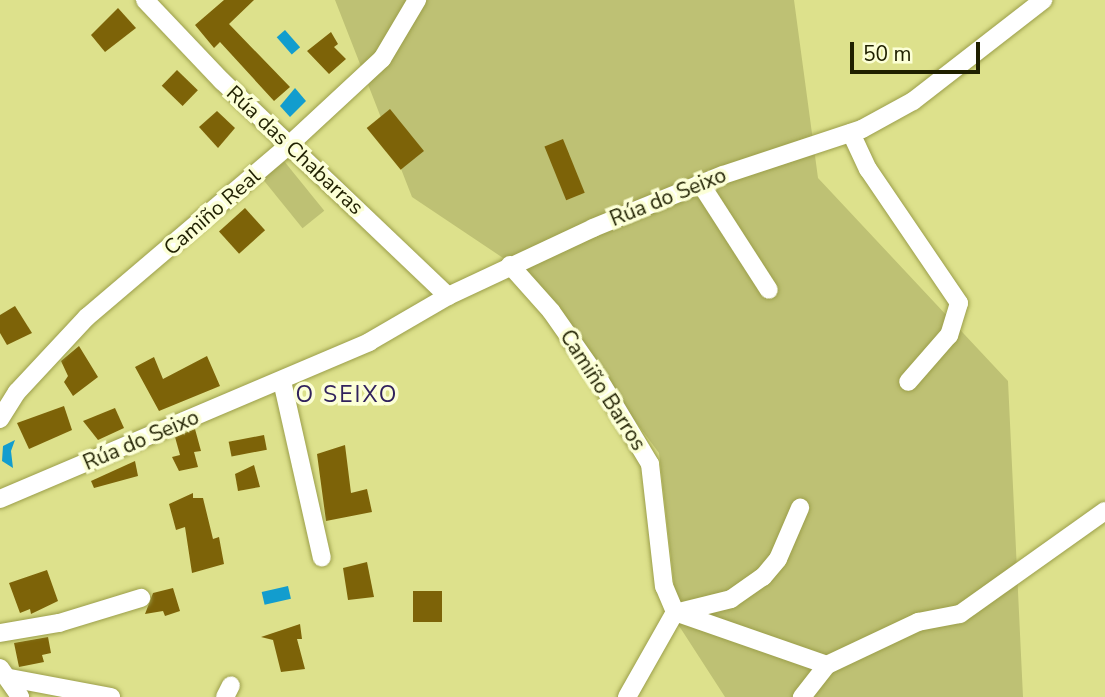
<!DOCTYPE html>
<html>
<head>
<meta charset="utf-8">
<style>
	body { margin:0 }
	#map { position:relative; width:1105px; height:697px; overflow:hidden; background:#dde18c; font-family:"Nunito Sans",sans-serif }
	div>[style] { position:absolute }
	.green>* { inset:0; background:#bec174; transform-origin:0 0 }
	.water>* { inset:0; background:#129dce; transform-origin:0 0 }
	.building>* { inset:0; background:#7d6308; transform-origin:0 0 }
	.roads { filter:drop-shadow(0 0 2px #9b9e4a) drop-shadow(0 0 2px #9b9e4a) }
	.minor>* { height:18px; margin:-9px; padding:0 9px; transform-origin:9px; border-radius:9px; background:#fff }
	span { translate:-50% -50%; white-space:nowrap; text-align:center; line-height:1.15; -webkit-text-stroke:7px #fcffd6; paint-order:stroke }
	.street-label { font-size:21px; color:#1f2000 }
	.neighbourhood-label { font-size:23px; color:#31225d; letter-spacing:2px }
	.scale { position:absolute; left:850px; top:42px; width:130px; height:32px; box-sizing:border-box; border:4px solid #1f2000; border-top:0; padding-left:9px; font-size:21px; line-height:24px; white-space:nowrap; color:#1f2000; -webkit-text-stroke:5px #fcffd6; paint-order:stroke }
</style>
</head>
<body>
<div id="map">
	<div class="green">
		<i style="clip-path:polygon(335px 0,794px 0,818px 178px,1008px 381px,1023px 697px,725px 697px,672px 615px,675px 593px,659px 453px,524px 272px,412px 197px)"></i>
		<i style="left:284px;top:161px;width:64px;height:28px;rotate:51deg"></i>
	</div>
	<div class="water">
		<i style="left:285px;top:30px;width:23px;height:11px;rotate:49deg"></i>
		<i style="clip-path:polygon(295px 88px,306px 101px,290px 117px,280px 106px)"></i>
		<i style="clip-path:polygon(15px 440px,11px 451px,13px 468px,2px 461px,3px 446px)"></i>
		<i style="left:288px;top:586px;width:13px;height:27px;rotate:77deg"></i>
	</div>
	<div class="building">
		<i style="clip-path:polygon(224px 0,254px 0,229px 24px,290px 87px,274px 101px,220px 42px,214px 48px,195px 25px)"></i>
		<i style="clip-path:polygon(118px 8px,136px 28px,105px 52px,91px 35px)"></i>
		<i style="clip-path:polygon(331px 32px,338px 44px,334px 47px,346px 59px,329px 74px,307px 51px)"></i>
		<i style="left:177px;top:70px;width:29px;height:22px;rotate:44deg"></i>
		<i style="left:390px;top:109px;width:54px;height:30px;rotate:51deg"></i>
		<i style="clip-path:polygon(217px 111px,235px 128px,218px 148px,199px 127px)"></i>
		<i style="left:563px;top:139px;width:58px;height:20px;rotate:68deg"></i>
		<i style="left:245px;top:208px;width:30px;height:35px;rotate:48deg"></i>
		<i style="clip-path:polygon(15px 306px,32px 333px,7px 345px,0 333px,0 315px)"></i>
		<i style="clip-path:polygon(79px 346px,98px 377px,73px 396px,64px 382px,68px 376px,61px 361px)"></i>
		<i style="clip-path:polygon(207px 356px,220px 386px,159px 411px,135px 367px,154px 357px,163px 379px)"></i>
		<i style="clip-path:polygon(64px 406px,72px 430px,29px 449px,17px 423px)"></i>
		<i style="clip-path:polygon(115px 408px,124px 428px,98px 440px,83px 421px)"></i>
		<i style="clip-path:polygon(195px 429px,201px 451px,194px 452px,198px 467px,179px 471px,172px 457px,180px 455px,175px 437px)"></i>
		<i style="left:264px;top:435px;width:15px;height:36px;rotate:79deg"></i>
		<i style="clip-path:polygon(345px 445px,351px 493px,367px 489px,372px 512px,326px 521px,317px 454px)"></i>
		<i style="clip-path:polygon(135px 461px,138px 476px,94px 488px,91px 481px)"></i>
		<i style="clip-path:polygon(254px 465px,260px 487px,238px 491px,235px 474px)"></i>
		<i style="clip-path:polygon(193px 493px,193px 498px,203px 498px,213px 539px,219px 537px,224px 564px,192px 573px,185px 527px,176px 530px,169px 504px)"></i>
		<i style="clip-path:polygon(367px 562px,374px 597px,348px 600px,343px 568px)"></i>
		<i style="clip-path:polygon(47px 570px,58px 601px,31px 614px,30px 609px,20px 613px,9px 583px)"></i>
		<i style="clip-path:polygon(173px 588px,180px 611px,165px 616px,163px 611px,145px 614px,153px 593px)"></i>
		<i style="left:413px;top:591px;width:29px;height:31px"></i>
		<i style="clip-path:polygon(300px 624px,302px 639px,297px 639px,305px 669px,281px 672px,273px 640px,261px 637px)"></i>
		<i style="clip-path:polygon(48px 637px,51px 653px,42px 655px,44px 662px,19px 667px,14px 643px)"></i>
	</div>
	<div class="roads">
		<div class="minor">
			<i style="left:145px;top:0;width:112px;rotate:46.5deg"></i>
			<i style="left:222px;top:81px;width:312px;rotate:43.6deg"></i>
			<i style="left:851px;top:133px;width:40px;rotate:65deg"></i>
			<i style="left:868px;top:169px;width:162px;rotate:55.8deg"></i>
			<i style="left:959px;top:303px;width:34px;rotate:107deg"></i>
			<i style="left:949px;top:335px;width:62px;rotate:131.1deg"></i>
			<i style="left:700px;top:183px;width:127px;rotate:57.2deg"></i>
			<i style="left:510px;top:265px;width:62px;rotate:48.3deg"></i>
			<i style="left:551px;top:311px;width:85px;rotate:55deg"></i>
			<i style="left:600px;top:381px;width:97px;rotate:58.9deg"></i>
			<i style="left:650px;top:464px;width:123px;rotate:83.5deg"></i>
			<i style="left:664px;top:586px;width:28px;rotate:67deg"></i>
			<i style="left:282px;top:381px;width:181px;rotate:77.3deg"></i>
			<i style="left:0;top:419px;width:32px;rotate:-58deg"></i>
			<i style="left:17px;top:392px;width:103px;rotate:-47deg"></i>
			<i style="left:87px;top:317px;width:265px;rotate:-40.4deg"></i>
			<i style="left:289px;top:145px;width:127px;rotate:-42.8deg"></i>
			<i style="left:382px;top:59px;width:69px;rotate:-59.3deg"></i>
			<i style="left:0;top:499px;width:401px;rotate:-23deg"></i>
			<i style="left:369px;top:342px;width:91px;rotate:-30.2deg"></i>
			<i style="left:448px;top:296px;width:160px;rotate:-25.1deg"></i>
			<i style="left:593px;top:228px;width:140px;rotate:-22.2deg"></i>
			<i style="left:723px;top:175px;width:146px;rotate:-18.3deg"></i>
			<i style="left:862px;top:129px;width:58px;rotate:-28.8deg"></i>
			<i style="left:913px;top:101px;width:165px;rotate:-37.8deg"></i>
			<i style="left:675px;top:612px;width:161px;rotate:19.2deg"></i>
			<i style="left:827px;top:665px;width:41px;rotate:128deg"></i>
			<i style="left:679px;top:612px;width:54px;rotate:-14deg"></i>
			<i style="left:731px;top:599px;width:39px;rotate:-35deg"></i>
			<i style="left:763px;top:577px;width:23px;rotate:-50deg"></i>
			<i style="left:778px;top:559px;width:56px;rotate:-66.7deg"></i>
			<i style="left:0;top:633px;width:60px;rotate:-9.6deg"></i>
			<i style="left:59px;top:623px;width:86px;rotate:-17deg"></i>
			<i style="left:827px;top:665px;width:101px;rotate:-25.3deg"></i>
			<i style="left:918px;top:622px;width:43px;rotate:-10.8deg"></i>
			<i style="left:960px;top:614px;width:178px;rotate:-35.4deg"></i>
			<i style="left:0;top:668px;width:35px;rotate:55deg"></i>
			<i style="left:10px;top:678px;width:103px;rotate:10.7deg"></i>
			<i style="left:225px;top:697px;width:13px;rotate:-63deg"></i>
			<i style="left:627px;top:697px;width:98px;rotate:-60.5deg"></i>
		</div>
	</div>
	<div class="street-label">
		<span style="left:295px;top:150px;rotate:43deg">Rúa das Chabarras</span>
		<span style="left:668px;top:197px;rotate:-22deg">Rúa do Seixo</span>
		<span style="left:212px;top:212px;rotate:-41deg">Camiño Real</span>
		<span style="left:603px;top:390px;rotate:57deg">Camiño Barros</span>
		<span style="left:141px;top:440px;rotate:-23deg">Rúa do Seixo</span>
	</div>
	<div class="neighbourhood-label">
		<span style="left:347px;top:395px">O SEIXO</span>
	</div>
	<div class="scale">50 m</div>
</div>
</body>
</html>
